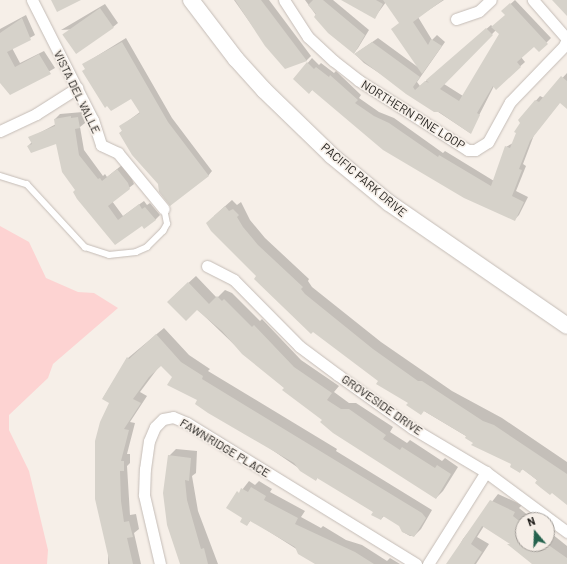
<!DOCTYPE html>
<html>
<head>
<meta charset="utf-8">
<style>
	body { margin:0 }
	#map { position:relative; width:567px; height:564px; overflow:hidden; background:#f6efe8; font-family:Barlow,sans-serif }
	div>[style] { position:absolute }
	.green>* { inset:0; background:#fdd3d2 }
	.shadow>* { inset:0; background:#0003 }
	.building>* { inset:0; background:#d6d2ca; transform-origin:0 0 }
	.roads { filter:drop-shadow(0 0 1px #c4bcb6) drop-shadow(0 0 1px #c4bcb6) }
	.lane>* { height:5.5px; margin:-2.75px; padding:0 2.75px; transform-origin:2.75px; border-radius:2.75px; background:#fff }
	.street>* { height:11px; margin:-5.5px; padding:0 5.5px; transform-origin:5.5px; border-radius:5.5px; background:#fff }
	.secondary>* { height:16px; margin:-8px; padding:0 8px; transform-origin:8px; border-radius:8px; background:#fff }
	span { translate:-50% -50%; white-space:nowrap; text-align:center; line-height:1.15; -webkit-text-stroke:3.5px #f6efe8; paint-order:stroke }
	.street-label { font-size:12px; color:#1d1b18 }
	.north { position:absolute; left:515px; top:512px; width:40px; height:40px; box-sizing:border-box; background:#f6efe8; border:1px solid #9f9a95; border-radius:50%; rotate:341deg; font-size:11px; font-weight:700; line-height:16px; text-align:center; color:#1d1b18 }
	.north::after { content:''; display:block; margin:auto; width:14px; height:18px; background:#26634e; clip-path:polygon(50% 0,100% 100%,50% 72%,0 100%) }
</style>
</head>
<body>
<div id="map">
	<div class="green">
		<i style="clip-path:polygon(0 226px,29px 242px,46px 278px,78px 292px,94px 293px,118px 308px,53px 364px,48px 378px,9px 415px,9px 430px,29px 471px,48px 550px,47px 564px,0 564px)"></i>
	</div>
	<div class="shadow">
		<i style="clip-path:polygon(234px 0,269px 0,311px 56px,306px 61px,266px 45px)"></i>
		<i style="clip-path:polygon(305px 0,333px 0,369px 30px,358px 48px,354px 53px,324px 26px)"></i>
		<i style="clip-path:polygon(evenodd,344px 0,444px 0,418px 17px,432px 40px,437px 35px,445px 42px,417px 82px,420px 86px,491px 25px,493px 27px,506px 15px,507px 7px,515px 0,551px 38px,539px 50px,534px 45px,521px 57px,525px 62px,496px 88px,494px 86px,470px 133px,364px 63px,355px 54px,378px 38px,419px 68px,393px 29px,400px 23px,386px 2px,375px 17px,344px 0,496px 30px,501px 33px,463px 96px,444px 84px,496px 30px)"></i>
		<i style="clip-path:polygon(105px 4px,118px 23px,113px 27px,61px 30px)"></i>
		<i style="clip-path:polygon(26px 15px,35px 35px,12px 48px,20px 63px,44px 51px,55px 68px,10px 94px,0 80px,0 29px)"></i>
		<i style="clip-path:polygon(126px 38px,172px 118px,212px 171px,208px 176px,159px 184px,120px 133px,123px 130px,120px 127px,140px 112px,131px 97px,86px 68px,84px 64px)"></i>
		<i style="clip-path:polygon(312px 58px,319px 65px,321px 63px,334px 73px,336px 71px,361px 95px,359px 98px,379px 112px,394px 118px,443px 153px,445px 151px,494px 181px,506px 147px,513px 143px,521px 124px,519px 120px,540px 96px,544px 98px,567px 73px,567px 101px,560px 102px,534px 135px,523px 164px,526px 166px,516px 191px,528px 197px,519px 215px,514px 220px,313px 89px,309px 93px,294px 79px)"></i>
		<i style="clip-path:polygon(83px 112px,85px 123px,80px 127px,84px 150px,103px 176px,105px 174px,107px 177px,122px 165px,132px 179px,134px 184px,112px 201px,123px 216px,144px 201px,147px 205px,150px 203px,160px 215px,155px 220px,142px 224px,115px 244px,77px 190px,56px 142px,28px 146px,32px 142px,30px 138px,56px 124px,55px 119px,60px 114px)"></i>
		<i style="clip-path:polygon(232px 200px,237px 205px,241px 202px,250px 220px,265px 238px,309px 279px,308px 281px,312px 287px,381px 342px,452px 391px,502px 418px,567px 462px,567px 504px,523px 469px,519px 472px,513px 464px,409px 402px,380px 381px,258px 276px,214px 216px)"></i>
		<i style="clip-path:polygon(196px 276px,217px 298px,225px 290px,232px 293px,260px 321px,262px 319px,301px 360px,339px 386px,334px 392px,349px 403px,356px 403px,393px 427px,390px 432px,407px 443px,410px 440px,442px 461px,445px 458px,458px 467px,443px 491px,436px 498px,323px 420px,243px 353px,197px 309px,175px 295px)"></i>
		<i style="clip-path:polygon(164px 328px,189px 355px,210px 369px,208px 371px,337px 449px,336px 451px,432px 510px,421px 529px,414px 536px,410px 536px,403px 532px,400px 525px,384px 516px,381px 519px,374px 512px,318px 477px,316px 480px,199px 400px,161px 364px,140px 392px,147px 396px,130px 422px,135px 423px,127px 454px,130px 454px,130px 463px,127px 466px,130px 515px,136px 514px,139px 529px,134px 533px,141px 564px,108px 564px,111px 402px,103px 398px,128px 358px)"></i>
		<i style="clip-path:polygon(176px 449px,197px 451px,196px 473px,192px 476px,198px 511px,218px 564px,181px 564px,169px 456px)"></i>
		<i style="clip-path:polygon(249px 481px,255px 485px,259px 481px,272px 489px,270px 492px,305px 511px,301px 517px,321px 528px,323px 526px,346px 540px,362px 545px,387px 561px,390px 558px,400px 564px,320px 564px,251px 520px,247px 525px,243px 517px,228px 508px)"></i>
		<i style="clip-path:polygon(498px 494px,522px 505px,519px 508px,534px 520px,523px 520px,523px 544px,547px 544px,547px 530px,567px 546px,567px 561px,565px 564px,533px 564px,510px 543px,484px 526px,477px 537px,489px 544px,476px 564px,449px 564px,463px 539px)"></i>
	</div>
	<div class="building">
		<i style="clip-path:polygon(51px 0,81px 0,57px 12px)"></i>
		<i style="clip-path:polygon(235px 0,261px 0,307px 61px,285px 69px,265px 46px)"></i>
		<i style="clip-path:polygon(313px 0,323px 0,365px 35px,354px 54px,328px 33px,314px 17px,316px 14px,308px 5px)"></i>
		<i style="clip-path:polygon(341px 0,376px 0,383px 4px,375px 19px)"></i>
		<i style="clip-path:polygon(383px 0,443px 0,413px 22px,428px 45px,431px 39px,442px 46px,422px 74px,391px 29px,399px 23px)"></i>
		<i style="clip-path:polygon(552px 0,567px 0,567px 16px)"></i>
		<i style="clip-path:polygon(510px 3px,548px 44px,539px 52px,534px 47px,517px 62px,521px 67px,496px 90px,493px 86px,477px 113px,480px 115px,471px 134px,439px 112px,434px 112px,406px 94px,354px 54px,372px 42px,420px 77px,413px 87px,415px 90px,425px 81px,429px 83px,426px 80px,486px 28px,493px 35px,440px 89px,459px 101px,499px 34px,491px 27px,505px 15px,501px 11px)"></i>
		<i style="left:100px;top:8px;width:24px;height:46px;rotate:55deg"></i>
		<i style="clip-path:polygon(22px 18px,31px 40px,7px 52px,15px 67px,39px 54px,51px 74px,10px 95px,0 83px,0 33px)"></i>
		<i style="clip-path:polygon(122px 42px,168px 122px,209px 176px,170px 206px,159px 192px,158px 184px,132px 155px,119px 133px,122px 131px,119px 126px,140px 113px,131px 99px,111px 111px,107px 106px,105px 108px,82px 71px,85px 69px,82px 64px)"></i>
		<i style="clip-path:polygon(307px 62px,314px 69px,316px 67px,329px 77px,330px 75px,358px 100px,355px 103px,374px 116px,389px 123px,438px 157px,439px 155px,491px 186px,505px 146px,510px 148px,516px 133px,514px 132px,520px 123px,518px 120px,535px 100px,539px 102px,561px 76px,567px 81px,567px 109px,560px 103px,530px 141px,519px 169px,522px 170px,512px 196px,524px 202px,515px 221px,464px 198px,383px 150px,312px 90px,309px 94px,293px 79px)"></i>
		<i style="clip-path:polygon(71px 116px,71px 118px,78px 117px,80px 128px,75px 129px,79px 155px,98px 179px,100px 178px,102px 181px,117px 169px,128px 183px,130px 189px,108px 206px,118px 220px,139px 204px,142px 209px,145px 207px,156px 220px,144px 229px,142px 226px,115px 245px,77px 199px,73px 192px,75px 190px,62px 172px,56px 144px,31px 153px,27px 146px,32px 144px,28px 137px,55px 126px,54px 119px)"></i>
		<i style="clip-path:polygon(225px 206px,229px 211px,233px 209px,239px 215px,237px 217px,243px 227px,258px 245px,303px 287px,301px 289px,305px 294px,373px 349px,418px 381px,422px 381px,483px 421px,494px 425px,567px 474px,567px 505px,552px 493px,550px 495px,541px 488px,535px 483px,537px 480px,522px 469px,520px 473px,510px 467px,511px 464px,471px 445px,473px 443px,465px 438px,466px 436px,424px 411px,421px 415px,406px 405px,408px 403px,376px 384px,378px 381px,313px 332px,311px 334px,254px 279px,256px 276px,211px 231px,206px 223px)"></i>
		<i style="clip-path:polygon(188px 282px,209px 304px,217px 296px,222px 301px,224px 299px,252px 327px,254px 325px,294px 367px,332px 393px,327px 400px,341px 409px,349px 409px,386px 435px,383px 439px,400px 450px,402px 447px,435px 468px,437px 465px,451px 474px,436px 499px,333px 433px,320px 422px,322px 420px,282px 390px,284px 388px,242px 354px,222px 331px,197px 310px,186px 321px,167px 302px)"></i>
		<i style="clip-path:polygon(156px 334px,181px 362px,203px 376px,202px 379px,422px 513px,426px 518px,414px 537px,402px 532px,399px 526px,383px 516px,381px 520px,371px 515px,373px 512px,317px 478px,316px 481px,300px 471px,294px 463px,208px 413px,195px 404px,197px 400px,167px 385px,172px 377px,161px 366px,149px 377px,133px 399px,141px 403px,124px 429px,129px 430px,121px 461px,124px 461px,124px 471px,120px 471px,121px 501px,124px 522px,129px 521px,133px 537px,127px 538px,133px 564px,110px 564px,95px 499px,95px 441px,100px 422px,109px 403px,102px 399px,127px 357px,129px 359px)"></i>
		<i style="clip-path:polygon(168px 455px,191px 458px,189px 481px,185px 480px,187px 500px,201px 549px,204px 548px,208px 564px,180px 564px,167px 525px,163px 493px)"></i>
		<i style="clip-path:polygon(251px 487px,266px 496px,264px 500px,298px 518px,295px 524px,355px 552px,374px 564px,315px 564px,298px 554px,295px 547px,250px 521px,247px 526px,240px 522px,242px 518px,226px 508px,237px 491px,239px 493px,241px 488px,248px 492px)"></i>
		<i style="clip-path:polygon(490px 500px,515px 512px,513px 516px,523px 524px,523px 544px,547px 544px,567px 558px,567px 564px,532px 564px,507px 544px,510px 544px,482px 526px,471px 544px,482px 552px,474px 564px,446px 564px)"></i>
	</div>
	<div class="roads">
		<div class="lane">
			<i style="left:0;top:176px;width:28px;rotate:17deg"></i>
			<i style="left:27px;top:184px;width:86px;rotate:47.4deg"></i>
			<i style="left:85px;top:247px;width:25px;rotate:18deg"></i>
			<i style="left:109px;top:255px;width:27px;rotate:-6deg"></i>
			<i style="left:136px;top:252px;width:12px;rotate:-24deg"></i>
			<i style="left:147px;top:247px;width:23px;rotate:-45deg"></i>
			<i style="left:163px;top:231px;width:8px;rotate:-60deg"></i>
			<i style="left:167px;top:224px;width:15px;rotate:-101deg"></i>
		</div>
		<div class="street">
			<i style="left:32px;top:0;width:135px;rotate:63.1deg"></i>
			<i style="left:93px;top:120px;width:26px;rotate:72deg"></i>
			<i style="left:101px;top:145px;width:19px;rotate:25deg"></i>
			<i style="left:118px;top:153px;width:72px;rotate:50.6deg"></i>
			<i style="left:284px;top:0;width:44px;rotate:57deg"></i>
			<i style="left:308px;top:37px;width:35px;rotate:43deg"></i>
			<i style="left:334px;top:61px;width:31px;rotate:38deg"></i>
			<i style="left:358px;top:80px;width:130px;rotate:32.5deg"></i>
			<i style="left:468px;top:150px;width:7px"></i>
			<i style="left:475px;top:150px;width:15px;rotate:-32deg"></i>
			<i style="left:488px;top:142px;width:46px;rotate:-61.2deg"></i>
			<i style="left:510px;top:102px;width:78px;rotate:-46deg"></i>
			<i style="left:564px;top:46px;width:8px;rotate:-67deg"></i>
			<i style="left:567px;top:39px;width:52px;rotate:-131.1deg"></i>
			<i style="left:456px;top:19px;width:24px;rotate:-19deg"></i>
			<i style="left:479px;top:11px;width:16px;rotate:-43deg"></i>
			<i style="left:0;top:131px;width:40px;rotate:-25deg"></i>
			<i style="left:36px;top:114px;width:49px;rotate:-32.4deg"></i>
			<i style="left:207px;top:266px;width:30px;rotate:27deg"></i>
			<i style="left:234px;top:280px;width:93px;rotate:45.4deg"></i>
			<i style="left:299px;top:346px;width:49px;rotate:36.6deg"></i>
			<i style="left:338px;top:375px;width:91px;rotate:35.6deg"></i>
			<i style="left:412px;top:428px;width:86px;rotate:30.7deg"></i>
			<i style="left:486px;top:472px;width:101px;rotate:36.5deg"></i>
			<i style="left:160px;top:564px;width:71px;rotate:-103.1deg"></i>
			<i style="left:144px;top:495px;width:26px;rotate:-88deg"></i>
			<i style="left:145px;top:469px;width:28px;rotate:-82deg"></i>
			<i style="left:149px;top:441px;width:15px;rotate:-67deg"></i>
			<i style="left:155px;top:427px;width:11px;rotate:-45deg"></i>
			<i style="left:163px;top:419px;width:10px;rotate:-11deg"></i>
			<i style="left:173px;top:417px;width:15px;rotate:23deg"></i>
			<i style="left:187px;top:423px;width:269px;rotate:31.6deg"></i>
			<i style="left:428px;top:564px;width:109px;rotate:-57.8deg"></i>
		</div>
		<div class="secondary">
			<i style="left:191px;top:0;width:74px;rotate:52.7deg"></i>
			<i style="left:236px;top:59px;width:42px;rotate:47.9deg"></i>
			<i style="left:264px;top:90px;width:95px;rotate:44.1deg"></i>
			<i style="left:332px;top:156px;width:74px;rotate:39.5deg"></i>
			<i style="left:389px;top:203px;width:216px;rotate:34.6deg"></i>
		</div>
	</div>
	<div class="street-label">
		<span style="left:77px;top:92px;rotate:64deg">VISTA DEL VALLE</span>
		<span style="left:413px;top:115px;rotate:32deg">NORTHERN PINE LOOP</span>
		<span style="left:364px;top:180px;rotate:40deg">PACIFIC PARK DRIVE</span>
		<span style="left:382px;top:405px;rotate:35deg">GROVESIDE DRIVE</span>
		<span style="left:225px;top:448px;rotate:31deg">FAWNRIDGE PLACE</span>
	</div>
	<div class="north">N</div>
</div>
</body>
</html>
